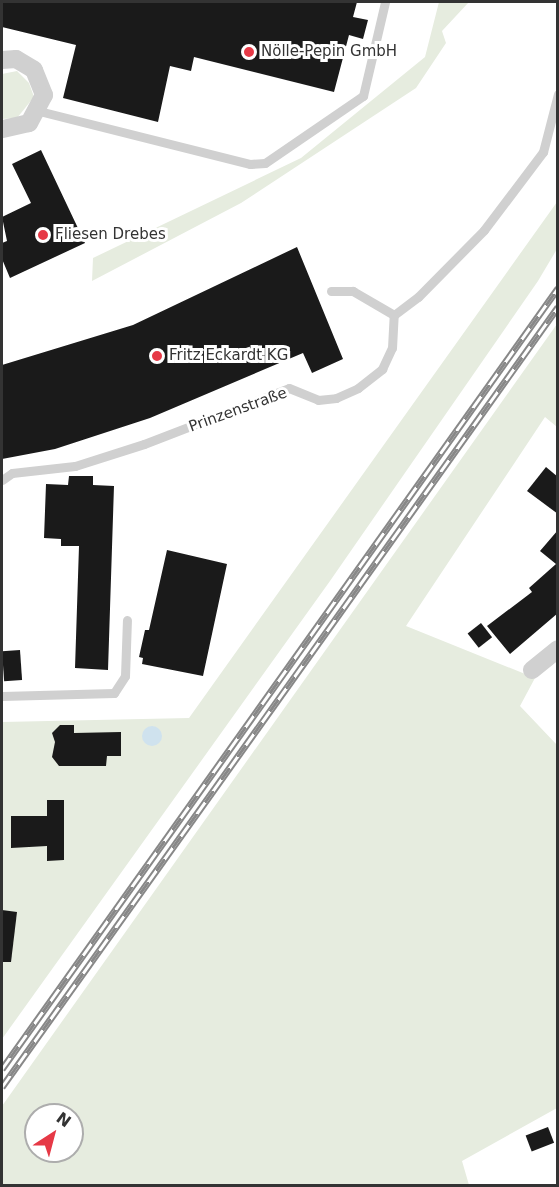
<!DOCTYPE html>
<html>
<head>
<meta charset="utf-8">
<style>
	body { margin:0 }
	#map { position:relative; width:559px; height:1187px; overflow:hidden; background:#fff; font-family:"DejaVu Sans",sans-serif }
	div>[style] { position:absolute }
	.green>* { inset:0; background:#e6ecdf }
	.water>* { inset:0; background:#cfe2ee }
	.round { border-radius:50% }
	.building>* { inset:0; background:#1a1a1a; transform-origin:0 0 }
	.lane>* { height:9px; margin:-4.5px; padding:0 4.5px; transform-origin:4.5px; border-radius:4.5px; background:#d0d0d0 }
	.street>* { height:18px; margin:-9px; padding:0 9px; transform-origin:9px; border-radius:9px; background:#d0d0d0 }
	.rail>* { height:7px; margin-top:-3.5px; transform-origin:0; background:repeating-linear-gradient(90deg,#fff 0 14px,#888 0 28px); box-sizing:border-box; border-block:2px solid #888 }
	.dots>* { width:16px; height:16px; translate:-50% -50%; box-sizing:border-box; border:3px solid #fff; border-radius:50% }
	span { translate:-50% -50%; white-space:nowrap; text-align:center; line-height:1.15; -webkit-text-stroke:6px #fff; paint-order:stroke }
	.poi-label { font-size:15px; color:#333 }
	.left { translate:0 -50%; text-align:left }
	.street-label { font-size:15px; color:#333 }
	.frame { position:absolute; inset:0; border:3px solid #333; pointer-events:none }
	.north { position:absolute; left:24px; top:1103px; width:60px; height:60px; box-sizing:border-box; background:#fff; border:2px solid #adadad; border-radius:50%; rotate:36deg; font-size:16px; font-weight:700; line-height:24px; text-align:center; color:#333 }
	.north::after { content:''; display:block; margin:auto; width:21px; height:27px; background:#e63946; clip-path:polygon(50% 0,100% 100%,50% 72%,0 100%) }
</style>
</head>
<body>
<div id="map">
	<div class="green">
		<i style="clip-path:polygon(439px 2px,469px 2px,442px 31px,446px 43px,416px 88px,241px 203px,92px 281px,93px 258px,301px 158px,425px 57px)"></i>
		<i style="clip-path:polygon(17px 71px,29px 83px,34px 97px,17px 118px,2px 119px,2px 74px)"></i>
		<i style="clip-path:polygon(557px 202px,557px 249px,538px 281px,330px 581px,2px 1039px,2px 722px,189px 718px)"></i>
		<i style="clip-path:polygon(evenodd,557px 324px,557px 427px,545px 417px,406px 626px,535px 678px,520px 706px,557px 745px,557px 1108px,462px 1161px,469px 1185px,2px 1186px,2px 1106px,557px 324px,36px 1115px,72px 1115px,72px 1151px,36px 1151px,36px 1115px)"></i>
	</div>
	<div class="water">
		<i class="round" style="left:142px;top:726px;width:20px;height:20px"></i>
	</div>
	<div class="building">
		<i style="clip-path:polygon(2px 2px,357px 2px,353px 17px,368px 20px,363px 39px,349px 35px,334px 92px,194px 57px,191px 71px,170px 66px,158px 122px,63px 98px,76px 45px,2px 27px)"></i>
		<i style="clip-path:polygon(41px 150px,85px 243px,10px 278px,2px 259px,2px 243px,7px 241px,2px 217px,31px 203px,12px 164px)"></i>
		<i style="clip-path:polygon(297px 247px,343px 359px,312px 373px,303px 353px,150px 418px,55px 449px,2px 459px,2px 365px,133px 325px)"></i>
		<i style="clip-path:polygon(546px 467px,558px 477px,558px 514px,527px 491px)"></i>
		<i style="clip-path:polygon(69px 476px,93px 476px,93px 485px,114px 486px,108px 670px,75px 668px,79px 546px,61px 546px,61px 539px,44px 538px,46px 484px,68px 485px)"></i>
		<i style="clip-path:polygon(558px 530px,558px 613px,510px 654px,487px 626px,532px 592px,529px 588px,556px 564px,540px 551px)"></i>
		<i style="clip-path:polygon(167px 550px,227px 564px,203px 676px,142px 664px,143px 658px,139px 657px,145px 630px,149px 630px)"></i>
		<i style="left:481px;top:623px;width:18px;height:17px;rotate:52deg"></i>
		<i style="left:20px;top:650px;width:30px;height:18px;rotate:86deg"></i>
		<i style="clip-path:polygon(74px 725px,74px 733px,121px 732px,121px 756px,107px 756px,106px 766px,59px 766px,52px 757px,55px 742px,52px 733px,60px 725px)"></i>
		<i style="clip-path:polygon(47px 800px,64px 800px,64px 860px,47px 861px,47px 846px,11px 848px,11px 816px,47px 816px)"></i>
		<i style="clip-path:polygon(2px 910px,17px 912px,11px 962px,2px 962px)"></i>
		<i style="left:548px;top:1127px;width:17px;height:24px;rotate:69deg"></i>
	</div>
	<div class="lane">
		<i style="left:39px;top:111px;width:218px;rotate:14.1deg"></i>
		<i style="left:250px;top:164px;width:15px;rotate:-4deg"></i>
		<i style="left:265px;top:163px;width:119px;rotate:-34.4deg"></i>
		<i style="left:363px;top:96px;width:97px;rotate:-76.8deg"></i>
		<i style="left:394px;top:315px;width:30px;rotate:-37deg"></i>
		<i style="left:418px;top:297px;width:94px;rotate:-45.4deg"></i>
		<i style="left:484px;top:230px;width:98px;rotate:-52.9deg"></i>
		<i style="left:543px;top:152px;width:60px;rotate:-75.5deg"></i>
		<i style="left:2px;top:480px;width:12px;rotate:-35deg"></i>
		<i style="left:12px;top:473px;width:63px;rotate:-6.3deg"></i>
		<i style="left:75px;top:466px;width:72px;rotate:-17.7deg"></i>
		<i style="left:144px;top:444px;width:155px;rotate:-21.1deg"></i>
		<i style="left:289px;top:388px;width:31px;rotate:22deg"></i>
		<i style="left:318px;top:400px;width:18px;rotate:-6deg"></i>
		<i style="left:336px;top:398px;width:24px;rotate:-24deg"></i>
		<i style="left:358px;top:388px;width:31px;rotate:-38deg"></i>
		<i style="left:382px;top:369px;width:23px;rotate:-65deg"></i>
		<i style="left:392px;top:348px;width:33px;rotate:-87deg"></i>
		<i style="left:394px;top:315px;width:48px;rotate:-149.7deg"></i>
		<i style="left:353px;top:291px;width:22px;rotate:180deg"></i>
		<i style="left:2px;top:696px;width:112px;rotate:-1.5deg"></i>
		<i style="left:114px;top:693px;width:20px;rotate:-57deg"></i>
		<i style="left:125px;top:676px;width:56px;rotate:-88deg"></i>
	</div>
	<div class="street">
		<i style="left:2px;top:60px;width:14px;rotate:-4deg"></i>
		<i style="left:16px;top:59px;width:21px;rotate:31deg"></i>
		<i style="left:34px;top:70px;width:27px;rotate:68deg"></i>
		<i style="left:44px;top:95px;width:32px;rotate:118deg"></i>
		<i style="left:29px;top:123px;width:28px;rotate:167deg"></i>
		<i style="left:532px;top:670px;width:33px;rotate:-39deg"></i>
	</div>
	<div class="rail">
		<i style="left:2px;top:1069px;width:959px;rotate:-54.55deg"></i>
		<i style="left:2px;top:1087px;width:958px;rotate:-54.52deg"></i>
	</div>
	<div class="dots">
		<i style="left:249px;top:52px;background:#e63946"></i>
		<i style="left:43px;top:235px;background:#e63946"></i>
		<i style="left:157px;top:356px;background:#e63946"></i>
	</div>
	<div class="poi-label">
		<span class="left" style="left:261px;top:52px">Nölle-Pepin GmbH</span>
		<span class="left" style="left:55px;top:235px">Fliesen Drebes</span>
		<span class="left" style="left:169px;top:356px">Fritz Eckardt KG</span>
	</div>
	<div class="street-label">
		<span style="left:238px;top:410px;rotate:-20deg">Prinzenstraße</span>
	</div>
	<div class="frame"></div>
	<div class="north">N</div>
</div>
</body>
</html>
